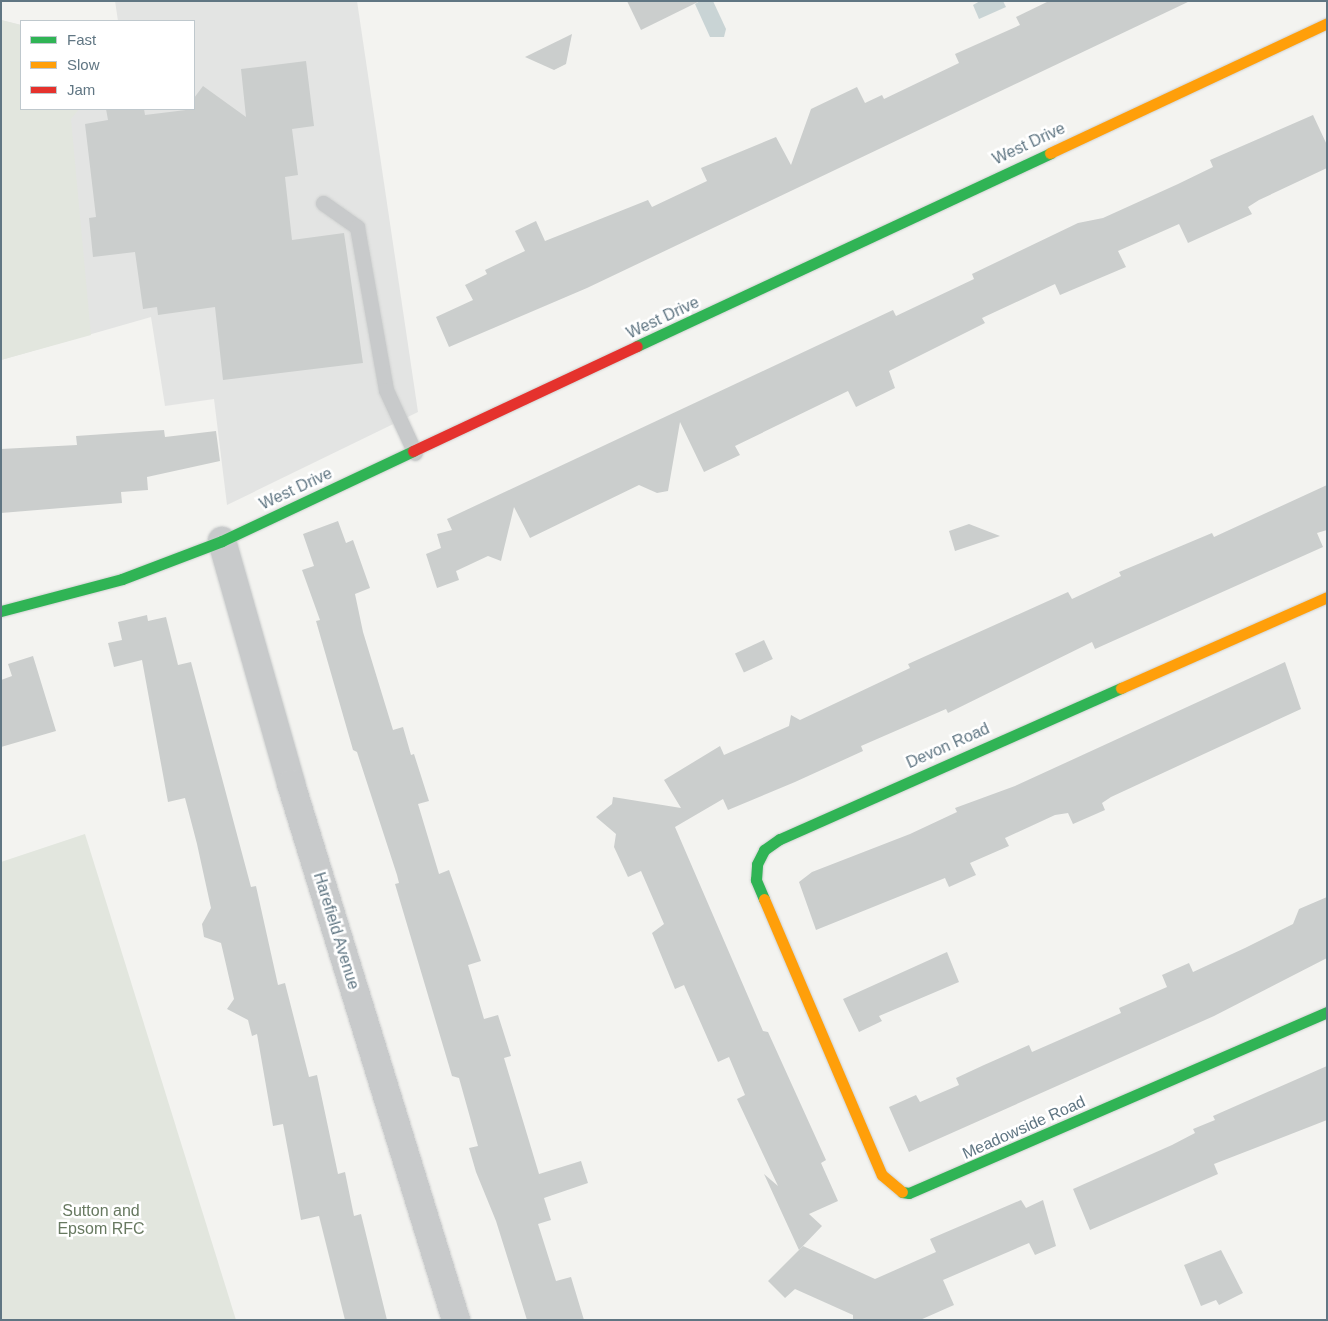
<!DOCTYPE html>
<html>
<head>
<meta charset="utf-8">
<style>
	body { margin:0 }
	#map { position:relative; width:1328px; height:1321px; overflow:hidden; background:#f3f3f0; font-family:Helvetica,sans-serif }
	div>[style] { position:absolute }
	.built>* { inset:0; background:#e3e4e3 }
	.green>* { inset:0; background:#e2e6de }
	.water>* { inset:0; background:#c9d4d5 }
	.building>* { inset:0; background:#cbcecd; transform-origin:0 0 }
	.roads { filter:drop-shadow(0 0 1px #cfd1d0) drop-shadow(0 0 1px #cfd1d0) }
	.lane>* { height:15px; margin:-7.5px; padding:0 7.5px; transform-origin:7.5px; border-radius:7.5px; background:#c8cacb }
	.street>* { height:28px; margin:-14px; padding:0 14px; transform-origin:14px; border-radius:14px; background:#c8cacb }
	.fast>* { height:11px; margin:-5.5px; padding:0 5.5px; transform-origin:5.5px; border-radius:5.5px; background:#30b455 }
	.slow>* { height:11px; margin:-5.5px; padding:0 5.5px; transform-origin:5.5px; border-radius:5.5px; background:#ff9f0a }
	.jam>* { height:11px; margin:-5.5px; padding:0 5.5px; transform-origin:5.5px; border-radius:5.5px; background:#e5322d }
	span { translate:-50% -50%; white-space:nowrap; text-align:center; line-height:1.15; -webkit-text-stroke:5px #fff; paint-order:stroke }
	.street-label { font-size:16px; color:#607683 }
	.park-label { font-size:16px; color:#677960 }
	.frame { position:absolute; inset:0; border:2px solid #607683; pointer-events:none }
	.legend { position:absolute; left:20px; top:20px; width:175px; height:90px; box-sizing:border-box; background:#fff; border:1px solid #bfc8cd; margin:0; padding:6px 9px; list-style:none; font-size:15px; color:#607683 }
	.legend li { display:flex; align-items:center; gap:10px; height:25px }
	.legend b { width:25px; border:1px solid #bfc8cd }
</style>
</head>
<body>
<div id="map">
	<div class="built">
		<i style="clip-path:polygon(115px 1px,357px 1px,418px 412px,227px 505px,214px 399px,165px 406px,151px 317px,1px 360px,1px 20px,21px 25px,21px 109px,194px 109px,194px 21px,118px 21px)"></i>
	</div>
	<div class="green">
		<i style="clip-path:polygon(1px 20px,21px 25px,21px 109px,79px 109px,71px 119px,91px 335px,1px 360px)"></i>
		<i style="clip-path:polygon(85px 834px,236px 1320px,1px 1320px,1px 862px)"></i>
	</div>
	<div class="water">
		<i style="clip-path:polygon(700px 1px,713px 1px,726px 29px,724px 37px,710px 37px,695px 4px)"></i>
		<i style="clip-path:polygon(980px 1px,1003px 1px,1006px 7px,979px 19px,973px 5px)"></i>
	</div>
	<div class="building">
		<i style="clip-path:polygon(627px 1px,700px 1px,641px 30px)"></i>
		<i style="clip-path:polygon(1049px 1px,1190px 1px,587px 288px,449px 347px,436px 317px,473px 300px,465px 285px,487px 274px,485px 270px,525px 251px,515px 231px,536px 221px,545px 241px,648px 200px,652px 207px,707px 181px,701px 168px,776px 137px,791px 165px,811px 109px,857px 87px,865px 103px,882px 95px,884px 99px,959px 63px,955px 54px,1020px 25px,1016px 17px)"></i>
		<i style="clip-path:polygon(572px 34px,566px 64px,554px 70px,525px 57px)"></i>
		<i style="clip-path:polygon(306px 61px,314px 126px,292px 129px,298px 175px,285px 177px,292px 240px,344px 233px,363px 363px,223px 380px,215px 307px,158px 315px,157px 307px,143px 309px,135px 252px,93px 257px,89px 218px,96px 217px,85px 124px,108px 120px,106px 109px,144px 109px,145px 115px,194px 109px,194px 98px,203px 86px,246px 117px,241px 69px)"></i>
		<i style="clip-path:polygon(1313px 115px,1327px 145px,1327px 168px,1259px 200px,1248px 207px,1252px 214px,1188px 243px,1179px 224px,1118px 251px,1126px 267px,1060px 295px,1055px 284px,982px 318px,985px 323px,889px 371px,895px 388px,856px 407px,848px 391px,735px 446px,740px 455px,704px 472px,680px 422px,668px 491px,657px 493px,639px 485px,530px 538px,514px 507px,501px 561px,488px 556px,456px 571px,459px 580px,437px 588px,426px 554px,441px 548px,437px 534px,452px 530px,447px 519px,893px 310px,896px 316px,974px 279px,972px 274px,1078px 223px,1103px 218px,1178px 184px,1213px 167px,1210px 160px)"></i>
		<i style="clip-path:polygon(164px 430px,165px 437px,216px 431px,220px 461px,147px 477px,148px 490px,121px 492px,122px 503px,1px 513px,1px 449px,77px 445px,76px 436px)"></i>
		<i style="clip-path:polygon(1327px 485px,1327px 530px,1317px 533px,1323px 547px,1095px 649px,1092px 642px,948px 713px,946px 709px,861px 746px,863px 751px,795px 782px,728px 810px,723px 799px,675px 827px,763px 1031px,768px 1032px,826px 1160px,821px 1163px,838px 1201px,809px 1214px,822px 1226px,799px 1250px,764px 1174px,778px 1186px,737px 1099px,745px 1095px,729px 1057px,718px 1062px,684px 985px,675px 989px,652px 933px,664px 924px,641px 871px,628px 877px,614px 847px,616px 834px,596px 817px,612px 804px,613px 797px,681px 808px,664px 780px,720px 746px,724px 755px,789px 726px,791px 715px,800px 720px,910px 668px,908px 664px,1068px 592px,1072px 599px,1121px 576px,1119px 572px,1212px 533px,1214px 537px)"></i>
		<i style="clip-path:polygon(338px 521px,346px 543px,353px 540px,370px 588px,355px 594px,363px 632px,393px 730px,403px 727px,411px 755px,414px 754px,429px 801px,418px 804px,439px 874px,449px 870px,470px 929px,481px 961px,468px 965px,484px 1019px,498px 1015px,511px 1056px,504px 1058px,539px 1174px,581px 1161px,588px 1183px,544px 1198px,551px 1220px,538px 1224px,556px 1281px,571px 1277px,584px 1320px,527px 1320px,496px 1221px,476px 1172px,469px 1148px,478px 1146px,459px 1078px,452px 1076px,395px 884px,399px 883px,397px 875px,357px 752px,353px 750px,316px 621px,320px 620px,302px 570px,314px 566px,303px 534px)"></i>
		<i style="clip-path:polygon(969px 524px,1000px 536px,955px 551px,949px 531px)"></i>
		<i style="clip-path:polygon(147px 615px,148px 621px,166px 617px,178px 665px,191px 662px,251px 887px,256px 886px,278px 985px,285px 983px,309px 1077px,317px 1075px,338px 1174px,345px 1172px,354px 1216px,361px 1214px,387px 1320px,345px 1320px,319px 1216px,301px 1220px,283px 1124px,273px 1126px,257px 1034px,252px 1036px,248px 1020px,227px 1009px,234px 999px,221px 943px,204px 937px,202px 924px,211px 908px,197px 844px,185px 798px,168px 802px,142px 660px,114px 667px,108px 643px,122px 640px,118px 622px)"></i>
		<i style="left:764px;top:640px;width:21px;height:32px;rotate:65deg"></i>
		<i style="clip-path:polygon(33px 656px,56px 731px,1px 747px,1px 680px,12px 676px,8px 664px)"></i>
		<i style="clip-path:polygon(1285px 662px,1301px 709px,1111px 797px,1102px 803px,1105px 810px,1073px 824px,1068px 813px,1055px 815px,1005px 838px,1009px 846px,970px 863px,976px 875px,949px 887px,945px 878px,816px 930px,799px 882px,812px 872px,910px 834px,957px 812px,955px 808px,1015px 786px)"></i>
		<i style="clip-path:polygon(1327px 897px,1327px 958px,1214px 1016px,909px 1152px,889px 1107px,916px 1095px,920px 1102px,959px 1085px,956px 1078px,984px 1065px,1029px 1045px,1032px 1052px,1121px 1013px,1119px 1008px,1167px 987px,1162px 975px,1189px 963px,1193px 972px,1245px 948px,1293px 924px,1299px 909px)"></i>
		<i style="clip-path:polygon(947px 952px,959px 982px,879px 1016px,882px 1021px,859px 1032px,843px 999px)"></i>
		<i style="clip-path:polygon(1327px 1066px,1327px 1120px,1214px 1164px,1218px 1174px,1090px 1230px,1073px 1189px,1172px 1145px,1195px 1133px,1193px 1129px,1215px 1120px,1213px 1116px)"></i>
		<i style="clip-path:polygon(1021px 1200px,1026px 1208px,1043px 1200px,1056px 1246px,1035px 1255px,1029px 1243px,943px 1280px,954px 1305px,920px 1320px,853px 1320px,853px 1315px,795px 1289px,785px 1298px,768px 1281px,803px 1246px,875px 1279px,936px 1252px,930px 1239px)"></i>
		<i style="clip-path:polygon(1221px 1250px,1243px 1293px,1219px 1305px,1216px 1300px,1201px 1306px,1184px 1265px)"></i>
	</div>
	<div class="roads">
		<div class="lane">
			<i style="left:323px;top:203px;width:42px;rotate:35.2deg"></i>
			<i style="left:357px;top:227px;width:166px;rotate:79.9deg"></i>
			<i style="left:386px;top:390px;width:69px;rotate:65.3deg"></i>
		</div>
		<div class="street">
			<i style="left:222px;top:541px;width:253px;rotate:74.1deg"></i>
			<i style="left:291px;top:784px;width:561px;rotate:72.89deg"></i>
		</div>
		<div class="fast">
			<i style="left:637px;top:346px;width:456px;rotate:-25deg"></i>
			<i style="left:1px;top:611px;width:125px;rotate:-14.8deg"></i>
			<i style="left:122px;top:579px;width:107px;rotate:-20.8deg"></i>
			<i style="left:222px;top:541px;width:211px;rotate:-25.2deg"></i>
			<i style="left:764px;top:899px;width:21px;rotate:-113deg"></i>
			<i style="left:756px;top:880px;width:16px;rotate:-86deg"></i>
			<i style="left:757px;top:864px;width:16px;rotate:-63deg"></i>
			<i style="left:764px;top:850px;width:19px;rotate:-35deg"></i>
			<i style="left:780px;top:839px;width:373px;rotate:-23.9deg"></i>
			<i style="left:902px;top:1192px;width:7px;rotate:8deg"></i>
			<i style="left:909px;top:1193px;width:456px;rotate:-23.4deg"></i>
		</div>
		<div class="slow">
			<i style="left:1050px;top:153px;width:306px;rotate:-25.1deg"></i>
			<i style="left:1121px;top:688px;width:225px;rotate:-23.8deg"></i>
			<i style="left:764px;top:899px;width:300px;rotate:66.9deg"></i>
			<i style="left:882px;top:1175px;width:26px;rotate:40deg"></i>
		</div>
		<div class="jam">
			<i style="left:413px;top:451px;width:247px;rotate:-25.1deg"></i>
		</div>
	</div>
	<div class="street-label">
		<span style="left:1029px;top:144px;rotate:-25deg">West Drive</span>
		<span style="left:663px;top:318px;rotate:-25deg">West Drive</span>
		<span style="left:296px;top:489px;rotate:-25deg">West Drive</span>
		<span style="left:948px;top:746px;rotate:-24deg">Devon Road</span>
		<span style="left:336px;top:931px;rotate:73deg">Harefield Avenue</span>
		<span style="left:1024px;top:1128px;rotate:-24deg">Meadowside Road</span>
	</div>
	<div class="park-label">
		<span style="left:101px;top:1220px">Sutton and<br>Epsom RFC</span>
	</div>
	<div class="frame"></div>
	<ul class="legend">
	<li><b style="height:6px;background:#30b455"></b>Fast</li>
	<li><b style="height:6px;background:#ff9f0a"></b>Slow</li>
	<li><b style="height:6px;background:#e5322d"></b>Jam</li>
	</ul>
</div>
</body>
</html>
